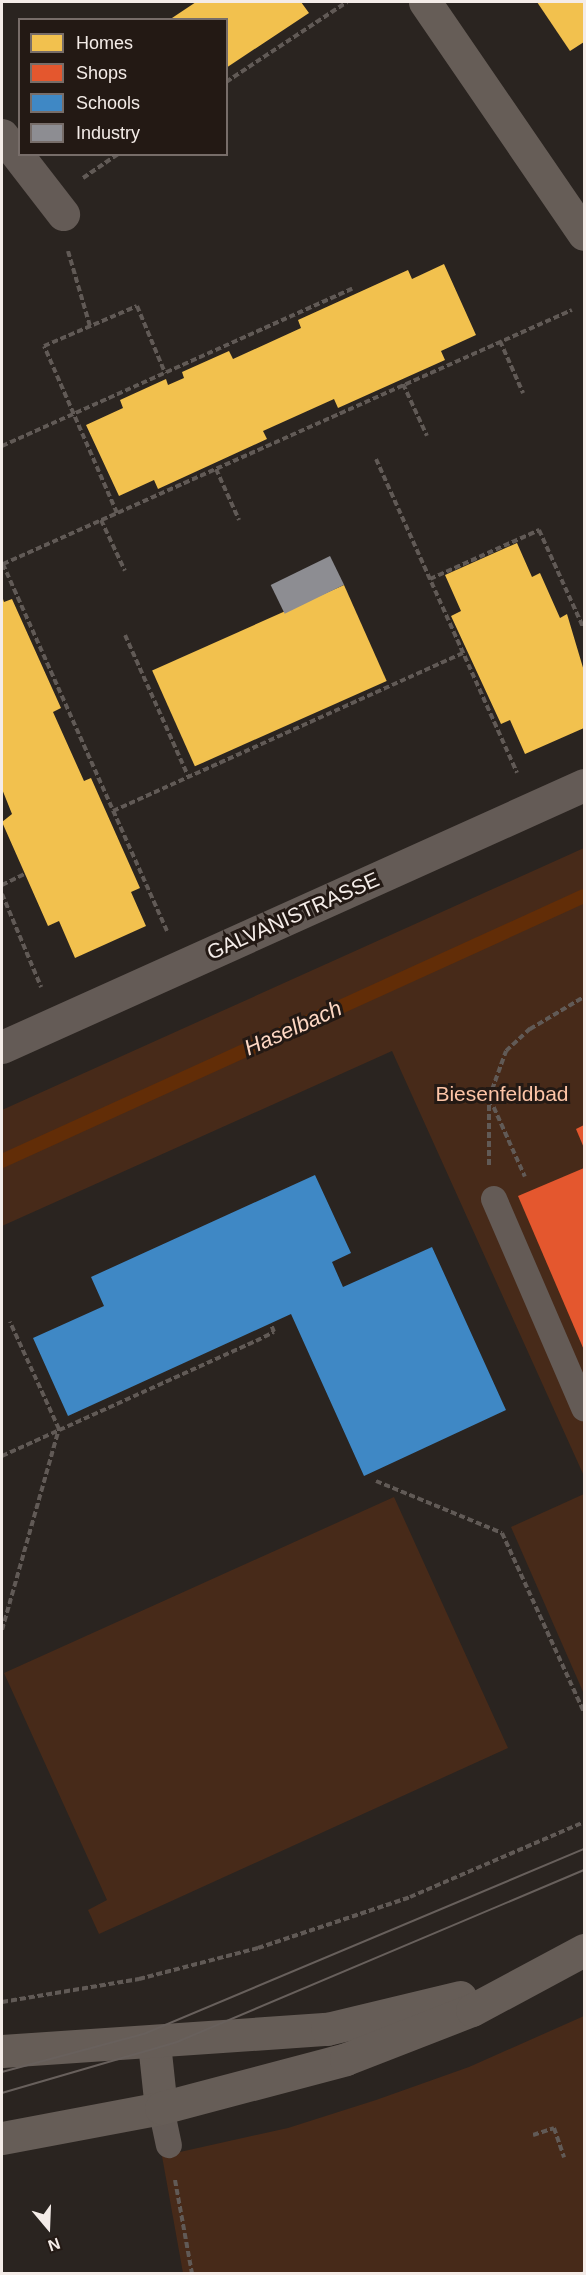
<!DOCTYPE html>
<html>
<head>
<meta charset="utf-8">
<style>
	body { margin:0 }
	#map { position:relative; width:586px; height:2275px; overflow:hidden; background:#2a2420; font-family:Helvetica,sans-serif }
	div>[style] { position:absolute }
	.green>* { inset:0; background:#472a19 }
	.homes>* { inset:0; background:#f2c14e; transform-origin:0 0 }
	.shops>* { inset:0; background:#e4572e }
	.schools>* { inset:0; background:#3f88c5 }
	.industry>* { inset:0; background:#8d8d92; transform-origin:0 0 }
	.stream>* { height:14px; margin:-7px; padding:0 7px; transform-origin:7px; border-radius:7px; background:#622d07 }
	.path>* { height:4px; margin-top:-2px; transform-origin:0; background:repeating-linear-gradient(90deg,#615a56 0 6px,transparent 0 9px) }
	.lane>* { height:26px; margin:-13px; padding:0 13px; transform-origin:13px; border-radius:13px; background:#645b56 }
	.street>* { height:33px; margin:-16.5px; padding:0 16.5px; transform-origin:16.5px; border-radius:16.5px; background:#645b56 }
	.secondary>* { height:33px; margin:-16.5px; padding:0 16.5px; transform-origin:16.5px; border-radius:16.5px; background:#665d57 }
	.tram>* { height:1.5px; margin:-0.75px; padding:0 0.75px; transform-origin:0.75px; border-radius:0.75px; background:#68605c }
	span { translate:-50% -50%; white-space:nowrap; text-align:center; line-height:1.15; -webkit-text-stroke:6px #231914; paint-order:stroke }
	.street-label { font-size:21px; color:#f4ece8 }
	.park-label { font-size:21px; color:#fdc5a7 }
	.water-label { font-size:22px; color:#fed8c4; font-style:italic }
	.frame { position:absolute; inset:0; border:3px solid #f4ece8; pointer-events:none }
	.legend { position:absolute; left:18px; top:18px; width:210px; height:138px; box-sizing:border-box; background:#231914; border:2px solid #776d69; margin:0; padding:8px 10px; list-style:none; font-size:18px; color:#f4ece8 }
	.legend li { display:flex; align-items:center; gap:12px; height:30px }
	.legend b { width:30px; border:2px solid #776d69 }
	.north { position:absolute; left:18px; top:2197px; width:60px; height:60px; -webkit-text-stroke:4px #231914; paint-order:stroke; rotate:161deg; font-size:16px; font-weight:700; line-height:24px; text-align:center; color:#f4ece8 }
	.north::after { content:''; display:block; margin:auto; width:21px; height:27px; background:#f4ece8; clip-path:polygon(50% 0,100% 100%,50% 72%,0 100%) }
</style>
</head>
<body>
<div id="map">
	<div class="green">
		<i style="clip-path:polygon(584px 848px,584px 1476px,392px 1051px,2px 1226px,2px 1110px)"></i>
		<i style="clip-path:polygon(584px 1494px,584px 1694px,511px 1527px)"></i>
		<i style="clip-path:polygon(394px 1497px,508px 1748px,99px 1934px,88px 1910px,107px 1900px,4px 1673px)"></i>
		<i style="clip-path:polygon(584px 2016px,584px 2273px,183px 2273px,162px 2156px,288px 2128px,376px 2100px,469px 2067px)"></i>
	</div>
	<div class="homes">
		<i style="clip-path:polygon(196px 2px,301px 2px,309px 13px,226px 68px,226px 20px,169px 20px)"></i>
		<i style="clip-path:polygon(537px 2px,584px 2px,584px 42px,570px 51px)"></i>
		<i style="clip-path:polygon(444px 264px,476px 335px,441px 351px,445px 360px,338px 408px,334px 399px,263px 431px,267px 439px,158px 489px,154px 480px,119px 496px,86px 425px,123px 408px,120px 400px,166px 379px,168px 385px,184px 378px,182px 372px,229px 351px,233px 359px,301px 328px,298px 320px,408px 270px,412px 279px)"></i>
		<i style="clip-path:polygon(517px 543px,532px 577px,540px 573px,560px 618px,567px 614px,584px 671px,584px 728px,525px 754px,510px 720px,501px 724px,451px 616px,461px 611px,445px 575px)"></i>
		<i style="left:344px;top:585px;width:105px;height:210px;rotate:66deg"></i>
		<i style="clip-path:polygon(2px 596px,4px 602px,12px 599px,61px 708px,53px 712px,84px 781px,91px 778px,140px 888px,131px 892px,146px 926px,75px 958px,59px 921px,48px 926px,2px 822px,12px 814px,2px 789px)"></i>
	</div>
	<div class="shops">
		<i style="clip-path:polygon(584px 1125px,584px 1148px,576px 1129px)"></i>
		<i style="clip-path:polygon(584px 1168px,584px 1350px,518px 1196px)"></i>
	</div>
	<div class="schools">
		<i style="clip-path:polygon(315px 1175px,351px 1253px,332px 1262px,343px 1287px,432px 1247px,506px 1410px,364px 1476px,291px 1314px,68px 1416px,33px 1338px,104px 1306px,91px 1277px)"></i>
	</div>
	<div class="industry">
		<i style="left:330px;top:556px;width:32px;height:66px;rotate:64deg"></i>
	</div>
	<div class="stream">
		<i style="left:2px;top:1161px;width:639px;rotate:-24.48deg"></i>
	</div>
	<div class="path">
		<i style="left:226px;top:82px;width:145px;rotate:-33.5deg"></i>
		<i style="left:83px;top:178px;width:42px;rotate:-34.4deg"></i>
		<i style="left:68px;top:251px;width:78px;rotate:73.7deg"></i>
		<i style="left:500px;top:341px;width:57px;rotate:66.1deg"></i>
		<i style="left:403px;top:384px;width:57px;rotate:65.2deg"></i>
		<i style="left:2px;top:446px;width:384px;rotate:-24.2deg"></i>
		<i style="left:376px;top:459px;width:344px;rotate:65.8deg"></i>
		<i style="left:216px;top:469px;width:56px;rotate:65.7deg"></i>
		<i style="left:117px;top:513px;width:182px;rotate:-113.6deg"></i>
		<i style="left:44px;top:346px;width:101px;rotate:-23.3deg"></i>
		<i style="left:137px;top:306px;width:73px;rotate:67.3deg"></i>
		<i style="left:101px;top:520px;width:56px;rotate:64.8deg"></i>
		<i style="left:430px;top:579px;width:120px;rotate:-24.2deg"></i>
		<i style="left:539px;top:530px;width:107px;rotate:65.6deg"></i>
		<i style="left:125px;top:635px;width:154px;rotate:65.9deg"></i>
		<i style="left:113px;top:811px;width:384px;rotate:-24.3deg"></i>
		<i style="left:2px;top:885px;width:25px;rotate:-26deg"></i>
		<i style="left:2px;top:894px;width:101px;rotate:67.2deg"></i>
		<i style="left:167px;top:931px;width:402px;rotate:-114.1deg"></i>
		<i style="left:3px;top:564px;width:623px;rotate:-24.06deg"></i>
		<i style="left:490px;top:1099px;width:85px;rotate:65.8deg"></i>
		<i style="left:489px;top:1165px;width:67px;rotate:-90deg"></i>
		<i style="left:489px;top:1098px;width:50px;rotate:-70.1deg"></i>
		<i style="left:506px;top:1051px;width:33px;rotate:-43deg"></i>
		<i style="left:530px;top:1029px;width:63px;rotate:-30.7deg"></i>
		<i style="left:2px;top:1456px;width:279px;rotate:-24.4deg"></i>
		<i style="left:256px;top:1341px;width:20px;rotate:-27deg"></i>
		<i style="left:274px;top:1332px;width:9px;rotate:-111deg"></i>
		<i style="left:376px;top:1481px;width:136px;rotate:22.4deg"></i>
		<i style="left:502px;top:1533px;width:197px;rotate:65.4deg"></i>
		<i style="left:2px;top:1630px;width:209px;rotate:-74.2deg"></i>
		<i style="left:59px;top:1429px;width:118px;rotate:-114.6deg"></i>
		<i style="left:2px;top:2002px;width:139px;rotate:-9.5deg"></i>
		<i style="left:139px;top:1979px;width:123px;rotate:-14.6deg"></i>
		<i style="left:258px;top:1948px;width:160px;rotate:-18.5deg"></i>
		<i style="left:410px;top:1897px;width:189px;rotate:-23.3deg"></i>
		<i style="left:533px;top:2135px;width:22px;rotate:-18deg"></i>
		<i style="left:554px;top:2128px;width:31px;rotate:71deg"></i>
		<i style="left:175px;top:2180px;width:96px;rotate:79.7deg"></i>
		<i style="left:582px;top:2274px;width:2px;rotate:-27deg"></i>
	</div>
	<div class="lane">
		<i style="left:494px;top:1199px;width:228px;rotate:66.7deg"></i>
		<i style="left:161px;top:2108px;width:38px;rotate:78deg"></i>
	</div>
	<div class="street">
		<i style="left:2px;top:135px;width:100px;rotate:52.3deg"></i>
		<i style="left:2px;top:1047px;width:638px;rotate:-24.24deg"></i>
	</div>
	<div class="secondary">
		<i style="left:425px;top:2px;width:281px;rotate:55.6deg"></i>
		<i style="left:154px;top:2043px;width:65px;rotate:83.9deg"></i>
		<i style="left:2px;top:2051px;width:326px;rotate:-3.9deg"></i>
		<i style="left:327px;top:2029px;width:137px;rotate:-13.5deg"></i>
		<i style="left:2px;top:2138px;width:162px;rotate:-10.7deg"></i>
		<i style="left:161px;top:2108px;width:191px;rotate:-14.8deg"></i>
		<i style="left:346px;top:2059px;width:135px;rotate:-21.3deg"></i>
		<i style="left:472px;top:2010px;width:127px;rotate:-28.2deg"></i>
	</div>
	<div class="tram">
		<i style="left:2px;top:2072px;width:147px;rotate:-15deg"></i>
		<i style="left:144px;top:2034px;width:477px;rotate:-22.8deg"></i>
		<i style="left:2px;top:2093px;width:182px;rotate:-16.2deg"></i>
		<i style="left:177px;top:2042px;width:442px;rotate:-22.9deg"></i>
	</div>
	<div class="street-label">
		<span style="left:293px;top:916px;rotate:-24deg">GALVANISTRASSE</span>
	</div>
	<div class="park-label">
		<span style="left:502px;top:1094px">Biesenfeldbad</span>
	</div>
	<div class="water-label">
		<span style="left:293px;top:1028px;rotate:-24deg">Haselbach</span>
	</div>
	<div class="frame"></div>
	<ul class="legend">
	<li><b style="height:16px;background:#f2c14e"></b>Homes</li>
	<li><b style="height:16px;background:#e4572e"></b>Shops</li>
	<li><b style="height:16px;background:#3f88c5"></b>Schools</li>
	<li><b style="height:16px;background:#8d8d92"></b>Industry</li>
	</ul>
	<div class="north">N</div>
</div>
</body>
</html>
